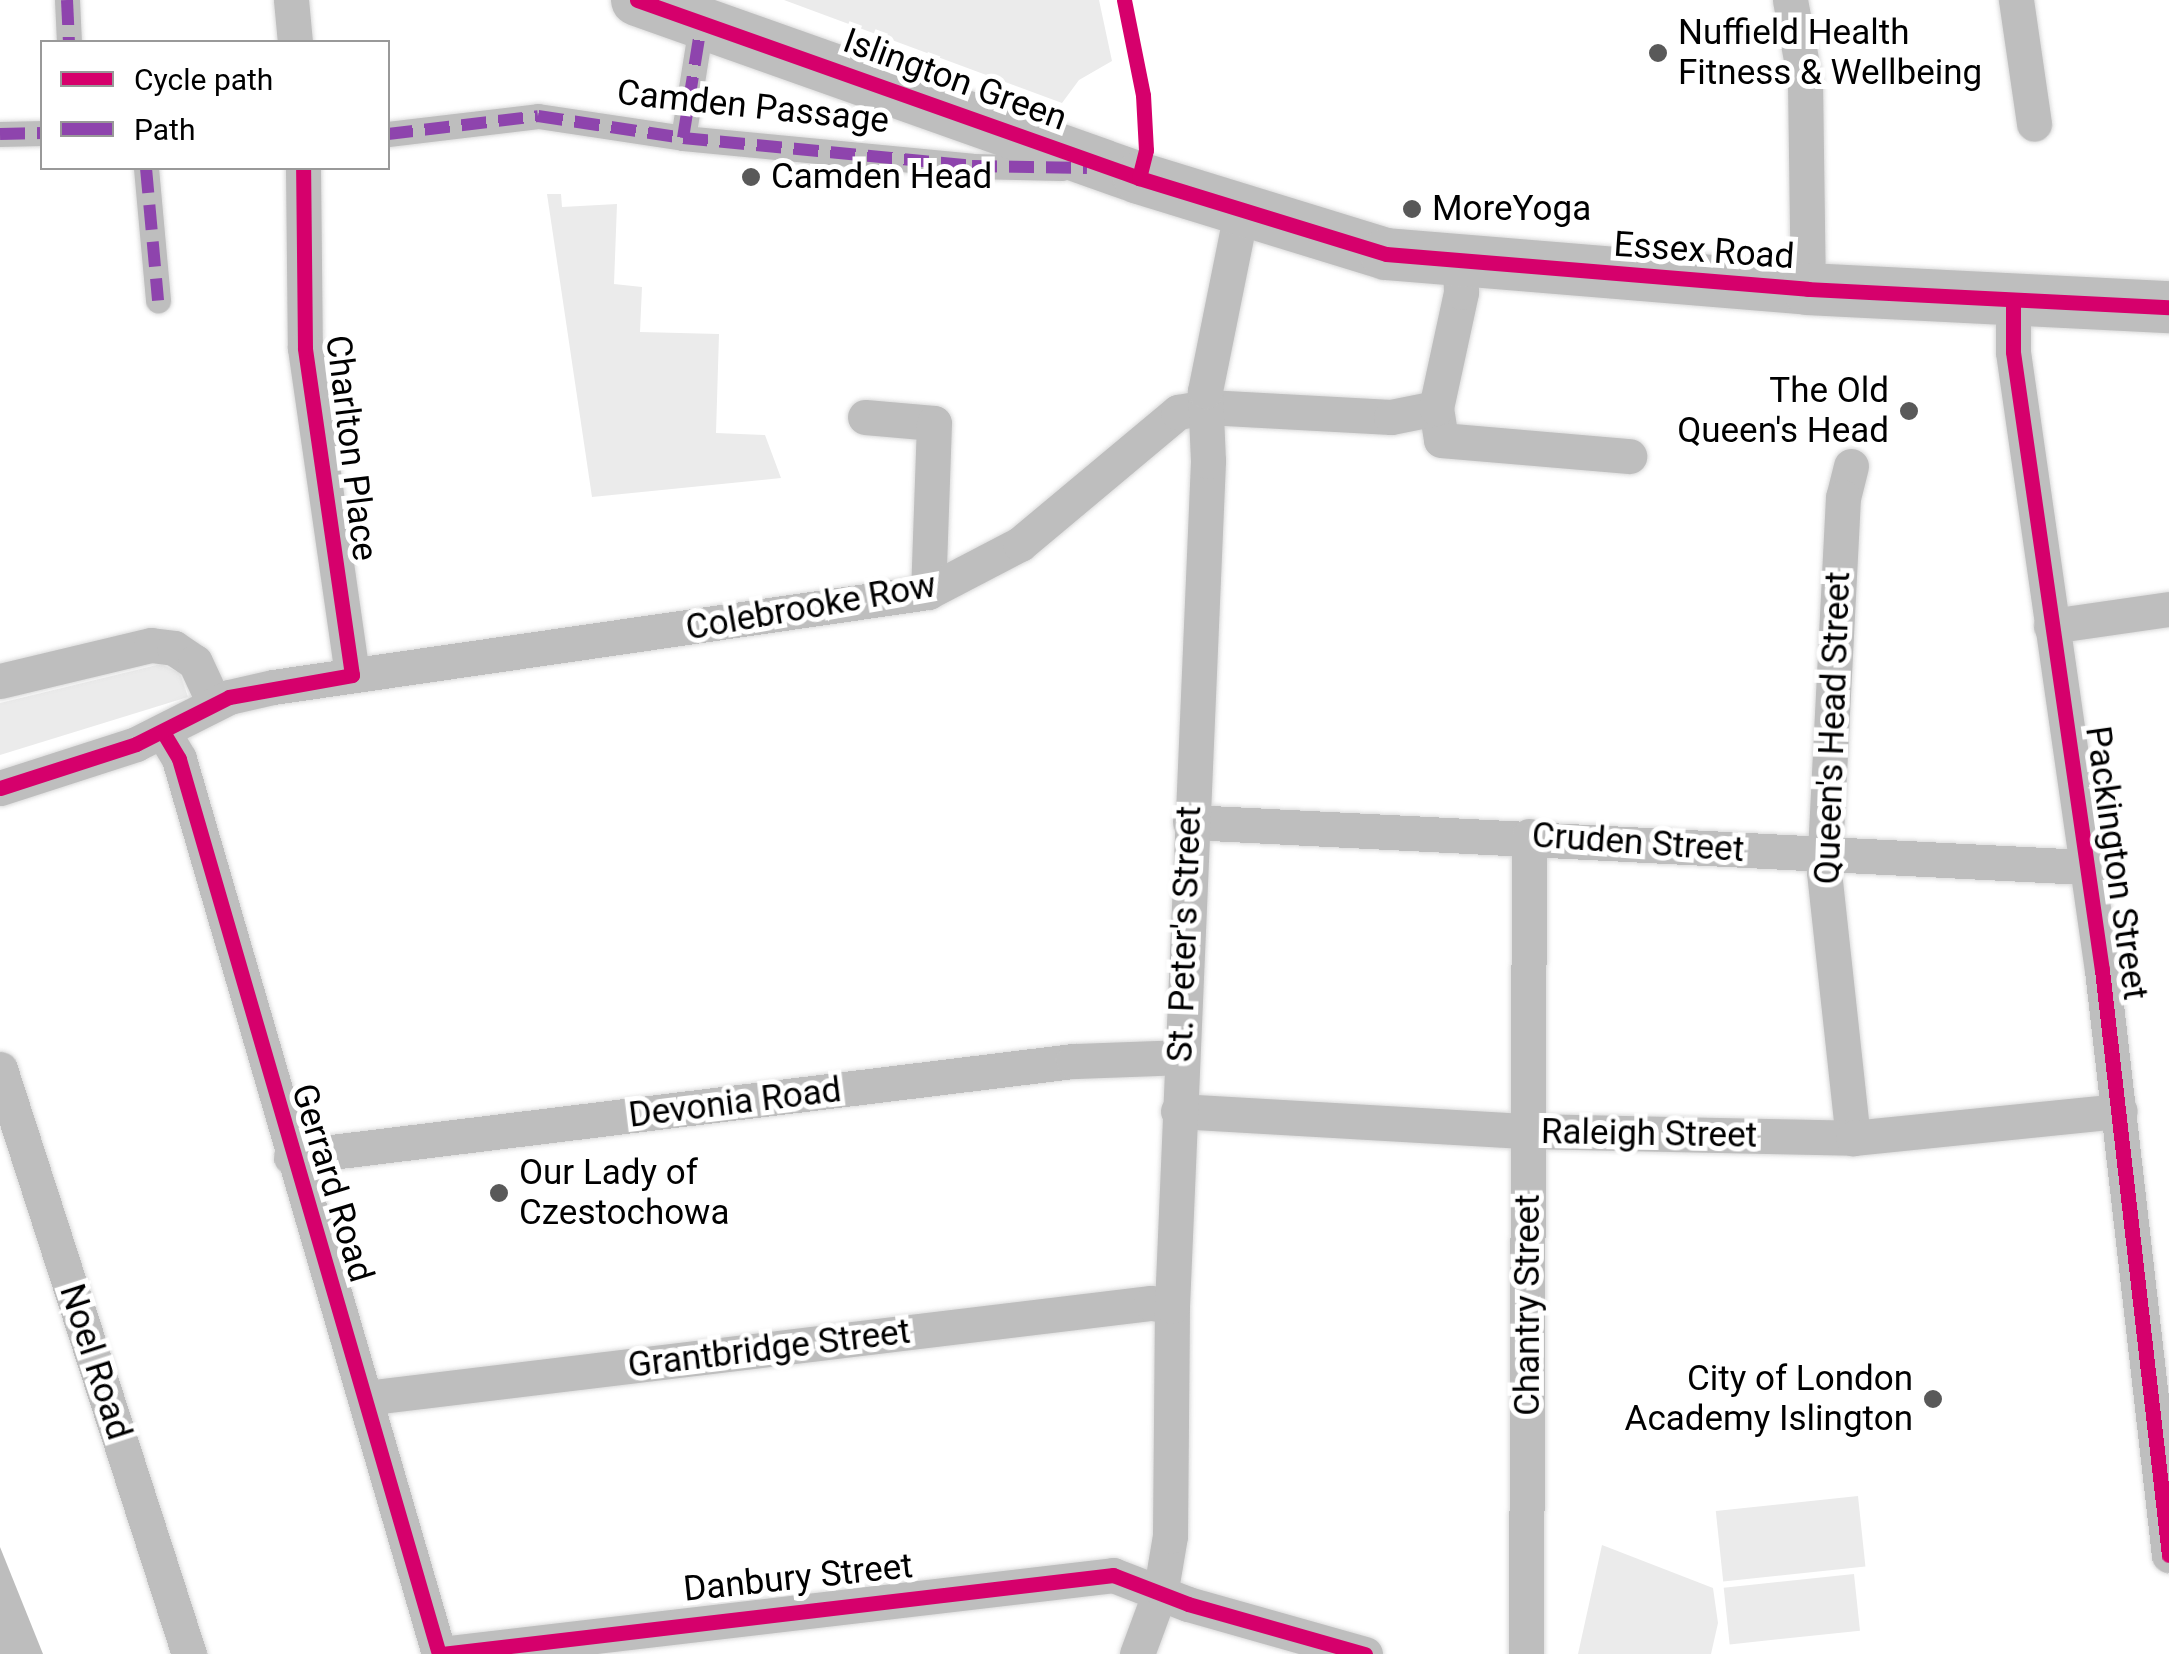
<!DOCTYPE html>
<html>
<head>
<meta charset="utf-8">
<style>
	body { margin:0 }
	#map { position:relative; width:2169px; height:1654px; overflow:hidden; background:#fff; font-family:Roboto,sans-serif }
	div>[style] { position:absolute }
	.green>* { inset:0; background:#ebebeb; transform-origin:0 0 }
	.water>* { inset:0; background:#bdbdbd }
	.roads { filter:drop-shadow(0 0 2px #dbdbdb) drop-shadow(0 0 2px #dbdbdb) }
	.pedestrian>* { height:25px; margin:-12.5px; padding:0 12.5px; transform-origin:12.5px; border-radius:12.5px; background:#bebebe }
	.minor>* { height:35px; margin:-17.5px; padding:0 17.5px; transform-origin:17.5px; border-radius:17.5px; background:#bebebe }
	.primary>* { height:52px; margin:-26px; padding:0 26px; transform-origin:26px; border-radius:26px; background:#bebebe }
	.quiet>* { height:12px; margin-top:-6px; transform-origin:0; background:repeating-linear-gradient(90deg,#8e44ad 0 25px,transparent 0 37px) }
	.cycleway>* { height:15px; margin:-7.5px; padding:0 7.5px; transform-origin:7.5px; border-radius:7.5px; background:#d6006c }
	.dots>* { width:28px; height:28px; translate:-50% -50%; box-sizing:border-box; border:5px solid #fff; border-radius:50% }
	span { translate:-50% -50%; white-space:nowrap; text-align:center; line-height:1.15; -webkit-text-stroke:10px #fff; paint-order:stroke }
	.poi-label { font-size:35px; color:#000 }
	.left { translate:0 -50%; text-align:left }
	.right { translate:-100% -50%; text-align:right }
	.street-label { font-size:35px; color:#000 }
	.legend { position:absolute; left:40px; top:40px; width:350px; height:130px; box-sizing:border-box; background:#fff; border:2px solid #999; margin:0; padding:12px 18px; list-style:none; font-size:30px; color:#000 }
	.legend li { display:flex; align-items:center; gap:20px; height:50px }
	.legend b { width:50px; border:2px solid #999 }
</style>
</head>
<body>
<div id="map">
	<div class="green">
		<i style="clip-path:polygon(784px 0,1099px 0,1112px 61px,1079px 80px,1062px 103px)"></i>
		<i style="clip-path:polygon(547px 194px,561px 194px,562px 207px,617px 204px,614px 284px,642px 287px,640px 332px,719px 334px,716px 433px,765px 435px,781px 478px,592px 497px)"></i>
		<i style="clip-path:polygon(161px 664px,180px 673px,188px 697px,0 755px,0 703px)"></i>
		<i style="left:1858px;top:1496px;width:71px;height:143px;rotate:84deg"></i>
		<i style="clip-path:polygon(1602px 1545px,1713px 1588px,1718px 1623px,1711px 1654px,1578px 1654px)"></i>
		<i style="left:1854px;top:1574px;width:57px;height:131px;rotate:84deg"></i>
	</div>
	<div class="water">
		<i style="clip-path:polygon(0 1547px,43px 1654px,0 1654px)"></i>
	</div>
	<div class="roads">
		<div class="pedestrian">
			<i style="left:67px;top:0;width:42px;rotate:87.3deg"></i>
			<i style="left:0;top:134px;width:42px;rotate:-1.4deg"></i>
			<i style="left:388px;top:134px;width:151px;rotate:-6.8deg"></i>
			<i style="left:538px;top:116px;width:147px;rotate:8.6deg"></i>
			<i style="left:683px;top:138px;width:290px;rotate:5.5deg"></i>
			<i style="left:972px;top:166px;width:90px;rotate:1.3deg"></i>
			<i style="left:683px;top:138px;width:120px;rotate:-80.9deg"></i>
			<i style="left:146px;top:168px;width:133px;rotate:84.8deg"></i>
		</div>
		<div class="minor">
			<i style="left:291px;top:0;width:42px;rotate:84.6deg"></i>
			<i style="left:1790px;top:0;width:82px;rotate:79.5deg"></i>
			<i style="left:1805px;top:81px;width:208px;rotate:89.2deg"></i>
			<i style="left:2016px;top:0;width:125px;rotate:81.7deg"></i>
			<i style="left:303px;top:168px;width:180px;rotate:89.4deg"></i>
			<i style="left:305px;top:348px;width:330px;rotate:81.8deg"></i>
			<i style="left:2013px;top:300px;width:52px;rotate:90deg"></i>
			<i style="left:2013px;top:352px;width:624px;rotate:81.81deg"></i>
			<i style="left:2102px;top:970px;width:589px;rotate:83.47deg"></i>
			<i style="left:1436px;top:408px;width:32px;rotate:81deg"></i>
			<i style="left:1441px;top:440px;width:189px;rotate:4.9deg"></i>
			<i style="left:865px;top:417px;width:69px;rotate:5deg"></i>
			<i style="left:934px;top:423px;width:169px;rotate:92deg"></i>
			<i style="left:1851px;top:466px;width:32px;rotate:104deg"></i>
			<i style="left:1843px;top:497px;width:375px;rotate:92.9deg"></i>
			<i style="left:1824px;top:872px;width:268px;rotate:83.8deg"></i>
			<i style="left:2051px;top:626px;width:119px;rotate:-8.2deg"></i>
			<i style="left:0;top:681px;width:155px;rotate:-13.4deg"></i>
			<i style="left:151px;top:645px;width:23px;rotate:7deg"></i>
			<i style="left:174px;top:648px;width:25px;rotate:34deg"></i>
			<i style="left:195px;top:662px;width:45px;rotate:65.1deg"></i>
			<i style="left:163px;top:732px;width:31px;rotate:59deg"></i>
			<i style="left:179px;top:759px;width:932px;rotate:73.8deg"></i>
			<i style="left:0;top:788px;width:143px;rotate:-17.9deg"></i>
			<i style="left:136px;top:744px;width:104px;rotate:-26.8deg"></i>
			<i style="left:229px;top:697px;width:45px;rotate:-12.8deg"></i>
			<i style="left:273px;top:687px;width:662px;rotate:-8.25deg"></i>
			<i style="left:928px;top:592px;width:104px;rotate:-27.6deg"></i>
			<i style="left:1020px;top:544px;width:206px;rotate:-39.9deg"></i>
			<i style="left:1178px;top:412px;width:29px;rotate:-10deg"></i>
			<i style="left:1207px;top:407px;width:184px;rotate:3.1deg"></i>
			<i style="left:1391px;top:417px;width:46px;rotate:-11.3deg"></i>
			<i style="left:1436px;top:408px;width:119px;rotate:-77.8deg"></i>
			<i style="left:1461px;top:292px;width:30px;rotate:-92deg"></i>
			<i style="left:1190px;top:822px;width:897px;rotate:2.88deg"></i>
			<i style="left:0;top:1069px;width:615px;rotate:72.1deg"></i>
			<i style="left:1178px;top:1111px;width:351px;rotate:3.3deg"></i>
			<i style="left:1528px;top:1131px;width:325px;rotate:1.2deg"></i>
			<i style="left:1853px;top:1138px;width:268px;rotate:-5.8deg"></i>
			<i style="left:291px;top:1157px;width:788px;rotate:-7deg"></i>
			<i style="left:1073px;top:1061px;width:108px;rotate:-2.1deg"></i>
			<i style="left:365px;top:1398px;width:792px;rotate:-6.89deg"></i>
			<i style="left:1151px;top:1303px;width:21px;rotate:8deg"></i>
			<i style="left:442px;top:1654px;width:676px;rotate:-6.71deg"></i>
			<i style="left:1113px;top:1575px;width:80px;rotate:21.1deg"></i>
			<i style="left:1188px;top:1604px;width:184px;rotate:15.8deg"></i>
			<i style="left:1137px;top:1654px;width:69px;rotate:-69.7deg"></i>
			<i style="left:1161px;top:1589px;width:54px;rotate:-80.4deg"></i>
			<i style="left:1170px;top:1536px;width:230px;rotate:-89.5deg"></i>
			<i style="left:1172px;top:1306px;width:846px;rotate:-87.56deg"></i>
			<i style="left:1208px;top:461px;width:70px;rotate:-92.5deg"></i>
			<i style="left:1205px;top:391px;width:183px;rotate:-78.6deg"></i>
			<i style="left:1526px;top:1654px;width:818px;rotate:-89.79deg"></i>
		</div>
		<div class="primary">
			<i style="left:637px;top:0;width:533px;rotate:19.52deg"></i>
			<i style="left:1139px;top:178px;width:258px;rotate:17.1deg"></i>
			<i style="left:1386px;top:254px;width:423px;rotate:4.7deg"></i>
			<i style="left:1808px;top:289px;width:361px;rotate:2.9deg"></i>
		</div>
	</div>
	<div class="quiet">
		<i style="left:67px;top:0;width:42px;rotate:87.3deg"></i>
		<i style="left:0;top:134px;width:42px;rotate:-1.4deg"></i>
		<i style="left:388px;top:134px;width:151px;rotate:-6.8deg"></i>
		<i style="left:538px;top:116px;width:147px;rotate:8.6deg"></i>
		<i style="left:683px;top:138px;width:290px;rotate:5.5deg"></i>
		<i style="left:972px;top:166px;width:115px;rotate:1deg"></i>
		<i style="left:683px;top:138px;width:120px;rotate:-80.9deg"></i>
		<i style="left:146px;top:168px;width:133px;rotate:84.8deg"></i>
	</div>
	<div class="cycleway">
		<i style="left:637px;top:0;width:533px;rotate:19.52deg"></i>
		<i style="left:1139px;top:178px;width:258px;rotate:17.1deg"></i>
		<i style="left:1386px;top:254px;width:423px;rotate:4.7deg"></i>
		<i style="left:1808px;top:289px;width:361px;rotate:2.9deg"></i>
		<i style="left:1124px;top:0;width:97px;rotate:78.7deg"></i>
		<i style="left:1143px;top:95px;width:55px;rotate:86.9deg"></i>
		<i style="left:1146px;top:150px;width:29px;rotate:104deg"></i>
		<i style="left:2013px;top:300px;width:52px;rotate:90deg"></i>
		<i style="left:2013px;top:352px;width:624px;rotate:81.81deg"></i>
		<i style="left:2102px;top:970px;width:589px;rotate:83.47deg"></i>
		<i style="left:163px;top:732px;width:31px;rotate:59deg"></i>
		<i style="left:179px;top:759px;width:932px;rotate:73.8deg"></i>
		<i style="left:0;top:788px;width:143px;rotate:-17.9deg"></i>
		<i style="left:136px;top:744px;width:104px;rotate:-26.8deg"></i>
		<i style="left:229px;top:697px;width:125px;rotate:-10.1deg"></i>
		<i style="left:352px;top:675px;width:330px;rotate:-98.2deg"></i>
		<i style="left:305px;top:348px;width:180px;rotate:-90.6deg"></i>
		<i style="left:442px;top:1654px;width:676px;rotate:-6.71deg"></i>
		<i style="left:1113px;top:1575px;width:80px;rotate:21.1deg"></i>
		<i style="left:1188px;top:1604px;width:184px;rotate:15.8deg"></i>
	</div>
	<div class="dots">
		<i style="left:1658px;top:53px;background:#595959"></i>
		<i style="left:751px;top:177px;background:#595959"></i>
		<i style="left:1412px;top:209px;background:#595959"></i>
		<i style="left:1909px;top:411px;background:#595959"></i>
		<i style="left:499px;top:1193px;background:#595959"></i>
		<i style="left:1933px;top:1399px;background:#595959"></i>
	</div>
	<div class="poi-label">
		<span class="left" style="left:1678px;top:53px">Nuffield Health<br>Fitness &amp; Wellbeing</span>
		<span class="left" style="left:771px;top:177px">Camden Head</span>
		<span class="left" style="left:1432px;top:209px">MoreYoga</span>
		<span class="right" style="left:1889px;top:411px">The Old<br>Queen's Head</span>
		<span class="left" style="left:519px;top:1193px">Our Lady of<br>Czestochowa</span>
		<span class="right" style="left:1913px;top:1399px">City of London<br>Academy Islington</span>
	</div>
	<div class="street-label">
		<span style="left:955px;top:80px;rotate:20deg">Islington Green</span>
		<span style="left:753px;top:107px;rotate:6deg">Camden Passage</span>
		<span style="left:1704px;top:251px;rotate:4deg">Essex Road</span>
		<span style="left:351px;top:448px;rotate:83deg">Charlton Place</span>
		<span style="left:811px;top:607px;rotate:-10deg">Colebrooke Row</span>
		<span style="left:1833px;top:728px;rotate:-88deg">Queen's Head Street</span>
		<span style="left:1638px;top:843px;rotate:4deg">Cruden Street</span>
		<span style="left:2116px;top:863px;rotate:82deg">Packington Street</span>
		<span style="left:1185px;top:934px;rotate:-88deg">St. Peter's Street</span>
		<span style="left:735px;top:1103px;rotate:-7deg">Devonia Road</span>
		<span style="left:1649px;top:1134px;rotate:1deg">Raleigh Street</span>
		<span style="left:332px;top:1183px;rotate:73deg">Gerrard Road</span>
		<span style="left:1528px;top:1305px;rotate:-90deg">Chantry Street</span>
		<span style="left:769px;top:1349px;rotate:-7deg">Grantbridge Street</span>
		<span style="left:95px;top:1362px;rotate:72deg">Noel Road</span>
		<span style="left:798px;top:1578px;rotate:-6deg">Danbury Street</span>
	</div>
	<ul class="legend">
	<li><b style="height:12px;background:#d6006c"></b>Cycle path</li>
	<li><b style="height:12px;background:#8e44ad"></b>Path</li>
	</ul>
</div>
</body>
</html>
